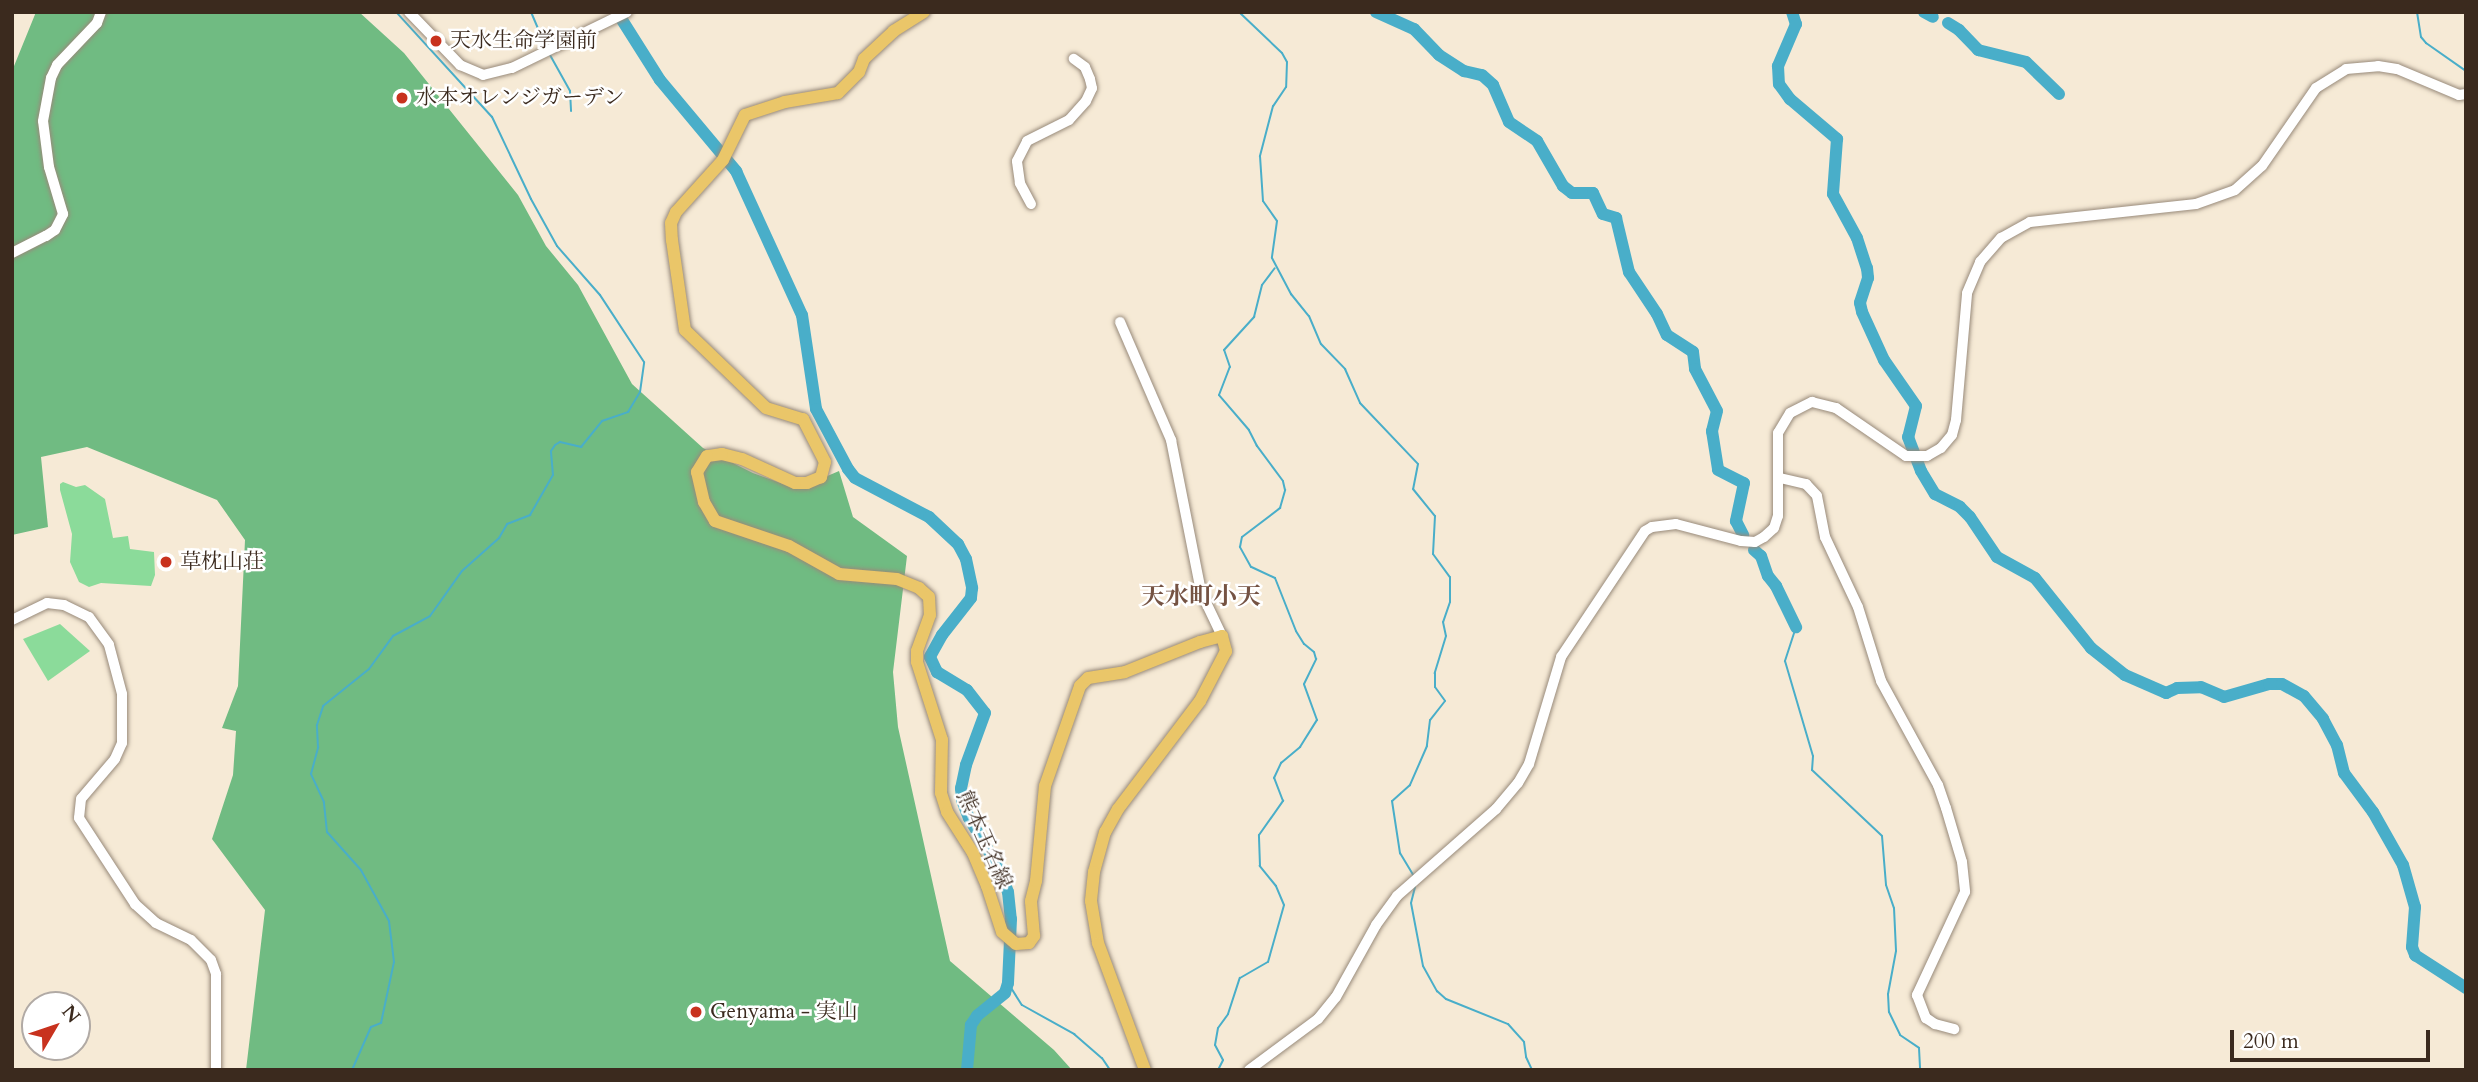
<!DOCTYPE html>
<html>
<head>
<meta charset="utf-8">
<style>
	body { margin:0 }
	#map { position:relative; width:2478px; height:1082px; overflow:hidden; background:#f6ead6; font-family:Cardo,"Noto Serif JP",serif }
	div>[style] { position:absolute }
	.green>* { inset:0; background:#8bdb9a }
	.forest>* { inset:0; background:#70bb82 }
	.stream>* { height:2px; margin:-1px; padding:0 1px; transform-origin:1px; border-radius:1px; background:#49aec9 }
	.river>* { height:12px; margin:-6px; padding:0 6px; transform-origin:6px; border-radius:6px; background:#49aec9 }
	.roads { filter:drop-shadow(0 0 2px #988a7a) drop-shadow(0 0 2px #988a7a) }
	.tertiary>* { height:10px; margin:-5px; padding:0 5px; transform-origin:5px; border-radius:5px; background:#fff }
	.primary>* { height:12px; margin:-6px; padding:0 6px; transform-origin:6px; border-radius:6px; background:#eac669 }
	.dots>* { width:19px; height:19px; translate:-50% -50%; box-sizing:border-box; border:4px solid #fff; border-radius:50% }
	span { translate:-50% -50%; white-space:nowrap; text-align:center; line-height:1.15; -webkit-text-stroke:5px #fff; paint-order:stroke }
	.poi-label { font-size:21px; color:#3b2a1e }
	.left { translate:0 -50%; text-align:left }
	.street-label { font-size:21px; color:#3b2a1e }
	.quarter-label { font-size:24px; color:#755343; font-weight:700 }
	.frame { position:absolute; inset:0; border:14px solid #3b2a1e; pointer-events:none }
	.north { position:absolute; left:21px; top:991px; width:70px; height:70px; box-sizing:border-box; background:#fff; border:2px solid #b1aaa5; border-radius:50%; rotate:51deg; font-size:19px; font-weight:700; line-height:28px; text-align:center; color:#3b2a1e }
	.north::after { content:''; display:block; margin:auto; width:24px; height:32px; background:#c8321e; clip-path:polygon(50% 0,100% 100%,50% 72%,0 100%) }
	.scale { position:absolute; left:2230px; top:1030px; width:200px; height:32px; box-sizing:border-box; border:4px solid #3b2a1e; border-top:0; padding-left:9px; font-size:21px; line-height:24px; white-space:nowrap; color:#3b2a1e; -webkit-text-stroke:5px #fff; paint-order:stroke }
</style>
</head>
<body>
<div id="map">
	<div class="green">
		<i style="clip-path:polygon(63px 482px,76px 487px,85px 485px,105px 499px,113px 538px,128px 536px,130px 549px,154px 552px,155px 575px,151px 586px,101px 583px,89px 587px,79px 582px,70px 562px,72px 534px,60px 490px,60px 484px)"></i>
		<i style="clip-path:polygon(60px 624px,90px 651px,48px 681px,23px 639px)"></i>
	</div>
	<div class="forest">
		<i style="clip-path:polygon(36px 12px,359px 12px,404px 53px,518px 195px,546px 246px,578px 285px,632px 384px,703px 448px,753px 473px,797px 489px,839px 471px,853px 517px,907px 556px,893px 672px,898px 727px,950px 961px,1054px 1050px,1072px 1070px,246px 1070px,265px 910px,212px 839px,233px 775px,236px 731px,222px 728px,238px 686px,245px 540px,217px 500px,87px 447px,41px 457px,48px 527px,12px 535px,12px 71px)"></i>
	</div>
	<div class="stream">
		<i style="left:531px;top:12px;width:36px;rotate:67deg"></i>
		<i style="left:1239px;top:12px;width:59px;rotate:43.6deg"></i>
		<i style="left:1282px;top:53px;width:10px;rotate:61deg"></i>
		<i style="left:1287px;top:62px;width:25px;rotate:92deg"></i>
		<i style="left:1286px;top:87px;width:23px;rotate:124deg"></i>
		<i style="left:1273px;top:106px;width:52px;rotate:104.6deg"></i>
		<i style="left:1260px;top:156px;width:45px;rotate:86.2deg"></i>
		<i style="left:1263px;top:201px;width:24px;rotate:55deg"></i>
		<i style="left:1277px;top:221px;width:37px;rotate:98deg"></i>
		<i style="left:1272px;top:258px;width:41px;rotate:62.2deg"></i>
		<i style="left:1291px;top:294px;width:28px;rotate:51deg"></i>
		<i style="left:1309px;top:316px;width:30px;rotate:67deg"></i>
		<i style="left:1321px;top:344px;width:35px;rotate:46deg"></i>
		<i style="left:1345px;top:369px;width:37px;rotate:66deg"></i>
		<i style="left:1360px;top:403px;width:84px;rotate:46.4deg"></i>
		<i style="left:1418px;top:464px;width:25px;rotate:101deg"></i>
		<i style="left:1413px;top:489px;width:35px;rotate:51deg"></i>
		<i style="left:1435px;top:516px;width:38px;rotate:93deg"></i>
		<i style="left:1433px;top:554px;width:29px;rotate:54deg"></i>
		<i style="left:1450px;top:577px;width:25px;rotate:90deg"></i>
		<i style="left:1450px;top:602px;width:21px;rotate:109deg"></i>
		<i style="left:1443px;top:622px;width:14px;rotate:78deg"></i>
		<i style="left:1446px;top:636px;width:39px;rotate:107deg"></i>
		<i style="left:1435px;top:673px;width:14px;rotate:90deg"></i>
		<i style="left:1435px;top:687px;width:17px;rotate:54deg"></i>
		<i style="left:1445px;top:701px;width:24px;rotate:128deg"></i>
		<i style="left:1430px;top:720px;width:26px;rotate:97deg"></i>
		<i style="left:1427px;top:746px;width:43px;rotate:113.6deg"></i>
		<i style="left:1410px;top:785px;width:24px;rotate:138deg"></i>
		<i style="left:1392px;top:801px;width:53px;rotate:81.3deg"></i>
		<i style="left:1400px;top:853px;width:26px;rotate:59deg"></i>
		<i style="left:2417px;top:12px;width:25px;rotate:81deg"></i>
		<i style="left:2421px;top:37px;width:8px;rotate:50deg"></i>
		<i style="left:2426px;top:43px;width:49px;rotate:35deg"></i>
		<i style="left:550px;top:55px;width:41px;rotate:60.9deg"></i>
		<i style="left:570px;top:91px;width:20px;rotate:87deg"></i>
		<i style="left:1796px;top:627px;width:36px;rotate:108deg"></i>
		<i style="left:1785px;top:661px;width:99px;rotate:73.6deg"></i>
		<i style="left:1813px;top:756px;width:14px;rotate:94deg"></i>
		<i style="left:1812px;top:770px;width:96px;rotate:43.3deg"></i>
		<i style="left:1882px;top:836px;width:49px;rotate:85.3deg"></i>
		<i style="left:1886px;top:885px;width:24px;rotate:71deg"></i>
		<i style="left:1894px;top:908px;width:43px;rotate:87.3deg"></i>
		<i style="left:1896px;top:951px;width:44px;rotate:100.5deg"></i>
		<i style="left:1888px;top:994px;width:18px;rotate:87deg"></i>
		<i style="left:1889px;top:1012px;width:25px;rotate:64deg"></i>
		<i style="left:1900px;top:1035px;width:23px;rotate:34deg"></i>
		<i style="left:1919px;top:1048px;width:22px;rotate:87deg"></i>
		<i style="left:1415px;top:887px;width:16px;rotate:104deg"></i>
		<i style="left:1411px;top:903px;width:64px;rotate:79.2deg"></i>
		<i style="left:1423px;top:966px;width:29px;rotate:61deg"></i>
		<i style="left:1437px;top:991px;width:12px;rotate:42deg"></i>
		<i style="left:1446px;top:999px;width:67px;rotate:22deg"></i>
		<i style="left:1508px;top:1024px;width:24px;rotate:48deg"></i>
		<i style="left:1524px;top:1042px;width:15px;rotate:82deg"></i>
		<i style="left:1526px;top:1057px;width:14px;rotate:65deg"></i>
		<i style="left:1008px;top:983px;width:26px;rotate:58deg"></i>
		<i style="left:1022px;top:1005px;width:60px;rotate:29.1deg"></i>
		<i style="left:1074px;top:1034px;width:37px;rotate:41deg"></i>
		<i style="left:1102px;top:1058px;width:14px;rotate:56deg"></i>
		<i style="left:352px;top:1070px;width:47px;rotate:-66.2deg"></i>
		<i style="left:371px;top:1027px;width:11px;rotate:-22deg"></i>
		<i style="left:381px;top:1023px;width:62px;rotate:-78deg"></i>
		<i style="left:394px;top:962px;width:41px;rotate:-97deg"></i>
		<i style="left:389px;top:921px;width:58px;rotate:-118.8deg"></i>
		<i style="left:361px;top:870px;width:51px;rotate:-131.8deg"></i>
		<i style="left:327px;top:832px;width:30px;rotate:-96deg"></i>
		<i style="left:324px;top:802px;width:31px;rotate:-115deg"></i>
		<i style="left:311px;top:774px;width:28px;rotate:-75deg"></i>
		<i style="left:318px;top:747px;width:22px;rotate:-93deg"></i>
		<i style="left:317px;top:725px;width:20px;rotate:-72deg"></i>
		<i style="left:323px;top:706px;width:59px;rotate:-38.8deg"></i>
		<i style="left:369px;top:669px;width:41px;rotate:-54deg"></i>
		<i style="left:393px;top:636px;width:42px;rotate:-28.4deg"></i>
		<i style="left:430px;top:616px;width:55px;rotate:-54.6deg"></i>
		<i style="left:462px;top:571px;width:50px;rotate:-41.7deg"></i>
		<i style="left:499px;top:538px;width:16px;rotate:-60deg"></i>
		<i style="left:507px;top:524px;width:25px;rotate:-21deg"></i>
		<i style="left:530px;top:515px;width:46px;rotate:-60.1deg"></i>
		<i style="left:553px;top:475px;width:24px;rotate:-95deg"></i>
		<i style="left:551px;top:451px;width:7px;rotate:-56deg"></i>
		<i style="left:555px;top:445px;width:6px;rotate:-31deg"></i>
		<i style="left:560px;top:442px;width:22px;rotate:13deg"></i>
		<i style="left:581px;top:447px;width:33px;rotate:-51deg"></i>
		<i style="left:602px;top:421px;width:28px;rotate:-19deg"></i>
		<i style="left:628px;top:412px;width:23px;rotate:-59deg"></i>
		<i style="left:640px;top:392px;width:30px;rotate:-82deg"></i>
		<i style="left:644px;top:362px;width:80px;rotate:-123.3deg"></i>
		<i style="left:600px;top:295px;width:65px;rotate:-131.3deg"></i>
		<i style="left:557px;top:246px;width:54px;rotate:-119deg"></i>
		<i style="left:531px;top:199px;width:91px;rotate:-115.4deg"></i>
		<i style="left:492px;top:117px;width:142px;rotate:-132.4deg"></i>
		<i style="left:1218px;top:1070px;width:11px;rotate:-63deg"></i>
		<i style="left:1223px;top:1060px;width:17px;rotate:-118deg"></i>
		<i style="left:1215px;top:1045px;width:17px;rotate:-80deg"></i>
		<i style="left:1218px;top:1028px;width:17px;rotate:-54deg"></i>
		<i style="left:1228px;top:1014px;width:38px;rotate:-72deg"></i>
		<i style="left:1240px;top:978px;width:32px;rotate:-30deg"></i>
		<i style="left:1268px;top:962px;width:59px;rotate:-74.3deg"></i>
		<i style="left:1284px;top:905px;width:21px;rotate:-113deg"></i>
		<i style="left:1276px;top:886px;width:26px;rotate:-129deg"></i>
		<i style="left:1260px;top:866px;width:31px;rotate:-92deg"></i>
		<i style="left:1259px;top:835px;width:42px;rotate:-54.8deg"></i>
		<i style="left:1283px;top:801px;width:25px;rotate:-111deg"></i>
		<i style="left:1274px;top:778px;width:17px;rotate:-65deg"></i>
		<i style="left:1281px;top:763px;width:25px;rotate:-40deg"></i>
		<i style="left:1300px;top:747px;width:32px;rotate:-58deg"></i>
		<i style="left:1317px;top:720px;width:38px;rotate:-110deg"></i>
		<i style="left:1304px;top:684px;width:28px;rotate:-64deg"></i>
		<i style="left:1316px;top:659px;width:7px;rotate:-106deg"></i>
		<i style="left:1314px;top:652px;width:13px;rotate:-141deg"></i>
		<i style="left:1304px;top:644px;width:15px;rotate:-122deg"></i>
		<i style="left:1296px;top:631px;width:57px;rotate:-111.6deg"></i>
		<i style="left:1275px;top:578px;width:26px;rotate:-155deg"></i>
		<i style="left:1251px;top:567px;width:23px;rotate:-119deg"></i>
		<i style="left:1240px;top:547px;width:10px;rotate:-79deg"></i>
		<i style="left:1242px;top:537px;width:48px;rotate:-37.3deg"></i>
		<i style="left:1280px;top:508px;width:19px;rotate:-74deg"></i>
		<i style="left:1285px;top:490px;width:9px;rotate:-103deg"></i>
		<i style="left:1283px;top:481px;width:44px;rotate:-126.6deg"></i>
		<i style="left:1257px;top:446px;width:18px;rotate:-117deg"></i>
		<i style="left:1249px;top:430px;width:46px;rotate:-130.6deg"></i>
		<i style="left:1219px;top:395px;width:30px;rotate:-69deg"></i>
		<i style="left:1230px;top:367px;width:18px;rotate:-109deg"></i>
		<i style="left:1224px;top:350px;width:45px;rotate:-47.7deg"></i>
		<i style="left:1254px;top:317px;width:33px;rotate:-76deg"></i>
		<i style="left:1262px;top:285px;width:21px;rotate:-53deg"></i>
	</div>
	<div class="river">
		<i style="left:617px;top:12px;width:80px;rotate:57.7deg"></i>
		<i style="left:660px;top:80px;width:119px;rotate:50.1deg"></i>
		<i style="left:736px;top:171px;width:158px;rotate:65.4deg"></i>
		<i style="left:802px;top:315px;width:95px;rotate:81.5deg"></i>
		<i style="left:816px;top:409px;width:68px;rotate:61.9deg"></i>
		<i style="left:848px;top:469px;width:11px;rotate:52deg"></i>
		<i style="left:855px;top:478px;width:84px;rotate:27.8deg"></i>
		<i style="left:929px;top:517px;width:40px;rotate:43deg"></i>
		<i style="left:958px;top:544px;width:17px;rotate:62deg"></i>
		<i style="left:966px;top:559px;width:30px;rotate:78deg"></i>
		<i style="left:972px;top:588px;width:10px;rotate:96deg"></i>
		<i style="left:971px;top:598px;width:47px;rotate:128.1deg"></i>
		<i style="left:942px;top:635px;width:25px;rotate:119deg"></i>
		<i style="left:930px;top:657px;width:17px;rotate:65deg"></i>
		<i style="left:937px;top:672px;width:35px;rotate:31deg"></i>
		<i style="left:967px;top:690px;width:29px;rotate:52deg"></i>
		<i style="left:985px;top:713px;width:55px;rotate:110.1deg"></i>
		<i style="left:966px;top:765px;width:24px;rotate:102deg"></i>
		<i style="left:961px;top:788px;width:12px;rotate:85deg"></i>
		<i style="left:962px;top:800px;width:19px;rotate:69deg"></i>
		<i style="left:969px;top:818px;width:63px;rotate:59.3deg"></i>
		<i style="left:1001px;top:872px;width:21px;rotate:71deg"></i>
		<i style="left:1008px;top:892px;width:27px;rotate:84deg"></i>
		<i style="left:1011px;top:919px;width:64px;rotate:92.7deg"></i>
		<i style="left:1008px;top:983px;width:10px;rotate:107deg"></i>
		<i style="left:1005px;top:993px;width:36px;rotate:141deg"></i>
		<i style="left:977px;top:1016px;width:11px;rotate:124deg"></i>
		<i style="left:971px;top:1025px;width:45px;rotate:95.1deg"></i>
		<i style="left:1376px;top:12px;width:42px;rotate:24.1deg"></i>
		<i style="left:1414px;top:29px;width:36px;rotate:46deg"></i>
		<i style="left:1439px;top:55px;width:30px;rotate:33deg"></i>
		<i style="left:1464px;top:71px;width:18px;rotate:13deg"></i>
		<i style="left:1482px;top:75px;width:15px;rotate:42deg"></i>
		<i style="left:1493px;top:85px;width:40px;rotate:66.6deg"></i>
		<i style="left:1509px;top:122px;width:34px;rotate:34deg"></i>
		<i style="left:1537px;top:141px;width:52px;rotate:60deg"></i>
		<i style="left:1563px;top:186px;width:11px;rotate:38deg"></i>
		<i style="left:1572px;top:193px;width:21px"></i>
		<i style="left:1593px;top:193px;width:23px;rotate:65deg"></i>
		<i style="left:1603px;top:214px;width:14px;rotate:17deg"></i>
		<i style="left:1616px;top:218px;width:56px;rotate:76.5deg"></i>
		<i style="left:1629px;top:272px;width:50px;rotate:56.3deg"></i>
		<i style="left:1657px;top:314px;width:23px;rotate:65deg"></i>
		<i style="left:1667px;top:335px;width:31px;rotate:33deg"></i>
		<i style="left:1693px;top:352px;width:17px;rotate:83deg"></i>
		<i style="left:1695px;top:369px;width:47px;rotate:62.4deg"></i>
		<i style="left:1717px;top:411px;width:21px;rotate:104deg"></i>
		<i style="left:1712px;top:431px;width:39px;rotate:81deg"></i>
		<i style="left:1718px;top:470px;width:29px;rotate:27deg"></i>
		<i style="left:1744px;top:483px;width:39px;rotate:102deg"></i>
		<i style="left:1736px;top:521px;width:16px;rotate:63deg"></i>
		<i style="left:1792px;top:12px;width:13px;rotate:72deg"></i>
		<i style="left:1796px;top:24px;width:46px;rotate:113.2deg"></i>
		<i style="left:1778px;top:66px;width:18px;rotate:87deg"></i>
		<i style="left:1779px;top:84px;width:19px;rotate:54deg"></i>
		<i style="left:1790px;top:99px;width:62px;rotate:40.4deg"></i>
		<i style="left:1837px;top:139px;width:55px;rotate:94.2deg"></i>
		<i style="left:1833px;top:194px;width:50px;rotate:61.4deg"></i>
		<i style="left:1857px;top:238px;width:32px;rotate:72deg"></i>
		<i style="left:1867px;top:268px;width:10px;rotate:84deg"></i>
		<i style="left:1868px;top:278px;width:26px;rotate:108deg"></i>
		<i style="left:1860px;top:303px;width:9px;rotate:77deg"></i>
		<i style="left:1862px;top:312px;width:53px;rotate:65.4deg"></i>
		<i style="left:1884px;top:360px;width:56px;rotate:55.2deg"></i>
		<i style="left:1916px;top:406px;width:32px;rotate:104deg"></i>
		<i style="left:1908px;top:437px;width:36px;rotate:69deg"></i>
		<i style="left:1921px;top:471px;width:27px;rotate:59deg"></i>
		<i style="left:1935px;top:494px;width:28px;rotate:27deg"></i>
		<i style="left:1960px;top:507px;width:14px;rotate:45deg"></i>
		<i style="left:1970px;top:517px;width:48px;rotate:56deg"></i>
		<i style="left:1997px;top:557px;width:43px;rotate:28.9deg"></i>
		<i style="left:2035px;top:578px;width:90px;rotate:51.3deg"></i>
		<i style="left:2091px;top:648px;width:43px;rotate:38.5deg"></i>
		<i style="left:2125px;top:675px;width:45px;rotate:23.7deg"></i>
		<i style="left:2166px;top:693px;width:12px;rotate:-24deg"></i>
		<i style="left:2177px;top:688px;width:24px;rotate:-2deg"></i>
		<i style="left:2201px;top:687px;width:25px;rotate:23deg"></i>
		<i style="left:2224px;top:697px;width:47px;rotate:-16.1deg"></i>
		<i style="left:2269px;top:684px;width:13px"></i>
		<i style="left:2282px;top:684px;width:25px;rotate:29deg"></i>
		<i style="left:2304px;top:696px;width:30px;rotate:50deg"></i>
		<i style="left:2323px;top:719px;width:30px;rotate:62deg"></i>
		<i style="left:2337px;top:745px;width:29px;rotate:76deg"></i>
		<i style="left:2344px;top:773px;width:49px;rotate:53.4deg"></i>
		<i style="left:2373px;top:812px;width:61px;rotate:60.5deg"></i>
		<i style="left:2403px;top:865px;width:44px;rotate:74.1deg"></i>
		<i style="left:2415px;top:907px;width:40px;rotate:94.3deg"></i>
		<i style="left:2412px;top:947px;width:9px;rotate:69deg"></i>
		<i style="left:2415px;top:955px;width:61px;rotate:32.9deg"></i>
		<i style="left:1924px;top:12px;width:10px;rotate:29deg"></i>
		<i style="left:1948px;top:23px;width:13px;rotate:32deg"></i>
		<i style="left:1959px;top:30px;width:28px;rotate:46deg"></i>
		<i style="left:1978px;top:50px;width:49px;rotate:14deg"></i>
		<i style="left:2026px;top:62px;width:46px;rotate:44.1deg"></i>
		<i style="left:1754px;top:550px;width:9px;rotate:41deg"></i>
		<i style="left:1761px;top:556px;width:21px;rotate:71deg"></i>
		<i style="left:1768px;top:576px;width:13px;rotate:51deg"></i>
		<i style="left:1776px;top:586px;width:46px;rotate:64deg"></i>
	</div>
	<div class="roads">
		<div class="tertiary">
			<i style="left:409px;top:12px;width:74px;rotate:46.1deg"></i>
			<i style="left:460px;top:65px;width:25px;rotate:23deg"></i>
			<i style="left:483px;top:75px;width:30px;rotate:-14deg"></i>
			<i style="left:512px;top:68px;width:128px;rotate:-26deg"></i>
			<i style="left:1031px;top:204px;width:24px;rotate:-118deg"></i>
			<i style="left:1020px;top:183px;width:22px;rotate:-98deg"></i>
			<i style="left:1017px;top:161px;width:22px;rotate:-63deg"></i>
			<i style="left:1027px;top:141px;width:47px;rotate:-26.6deg"></i>
			<i style="left:1069px;top:120px;width:25px;rotate:-48deg"></i>
			<i style="left:1086px;top:101px;width:14px;rotate:-65deg"></i>
			<i style="left:1092px;top:88px;width:9px;rotate:-103deg"></i>
			<i style="left:1090px;top:79px;width:13px;rotate:-113deg"></i>
			<i style="left:1085px;top:67px;width:14px;rotate:-144deg"></i>
			<i style="left:12px;top:253px;width:38px;rotate:-27deg"></i>
			<i style="left:46px;top:236px;width:11px;rotate:-34deg"></i>
			<i style="left:55px;top:230px;width:18px;rotate:-63deg"></i>
			<i style="left:63px;top:214px;width:49px;rotate:-106.6deg"></i>
			<i style="left:49px;top:167px;width:46px;rotate:-97.4deg"></i>
			<i style="left:43px;top:121px;width:44px;rotate:-79.5deg"></i>
			<i style="left:51px;top:78px;width:14px;rotate:-65deg"></i>
			<i style="left:57px;top:65px;width:58px;rotate:-46.4deg"></i>
			<i style="left:97px;top:23px;width:12px;rotate:-70deg"></i>
			<i style="left:1120px;top:322px;width:129px;rotate:66.6deg"></i>
			<i style="left:1171px;top:440px;width:155px;rotate:78.8deg"></i>
			<i style="left:1201px;top:592px;width:49px;rotate:64.5deg"></i>
			<i style="left:1780px;top:478px;width:27px;rotate:13deg"></i>
			<i style="left:1806px;top:484px;width:16px;rotate:47deg"></i>
			<i style="left:1817px;top:496px;width:42px;rotate:79deg"></i>
			<i style="left:1825px;top:537px;width:77px;rotate:64.8deg"></i>
			<i style="left:1858px;top:607px;width:77px;rotate:72.7deg"></i>
			<i style="left:1881px;top:681px;width:119px;rotate:61.3deg"></i>
			<i style="left:1938px;top:785px;width:24px;rotate:71deg"></i>
			<i style="left:1946px;top:808px;width:56px;rotate:73.5deg"></i>
			<i style="left:1962px;top:862px;width:30px;rotate:84deg"></i>
			<i style="left:1965px;top:892px;width:114px;rotate:115deg"></i>
			<i style="left:1917px;top:995px;width:25px;rotate:69deg"></i>
			<i style="left:1926px;top:1018px;width:11px;rotate:34deg"></i>
			<i style="left:1935px;top:1024px;width:20px;rotate:15deg"></i>
			<i style="left:12px;top:620px;width:39px;rotate:-26deg"></i>
			<i style="left:47px;top:603px;width:17px;rotate:7deg"></i>
			<i style="left:64px;top:605px;width:28px;rotate:26deg"></i>
			<i style="left:89px;top:617px;width:34px;rotate:54deg"></i>
			<i style="left:109px;top:645px;width:51px;rotate:75.1deg"></i>
			<i style="left:122px;top:694px;width:49px;rotate:90deg"></i>
			<i style="left:122px;top:743px;width:17px;rotate:114deg"></i>
			<i style="left:115px;top:759px;width:52px;rotate:130.4deg"></i>
			<i style="left:81px;top:799px;width:19px;rotate:96deg"></i>
			<i style="left:79px;top:818px;width:103px;rotate:56.9deg"></i>
			<i style="left:135px;top:904px;width:28px;rotate:42deg"></i>
			<i style="left:156px;top:923px;width:39px;rotate:26deg"></i>
			<i style="left:191px;top:940px;width:28px;rotate:45deg"></i>
			<i style="left:211px;top:960px;width:15px;rotate:70deg"></i>
			<i style="left:216px;top:974px;width:96px;rotate:90deg"></i>
			<i style="left:1249px;top:1070px;width:86px;rotate:-36.5deg"></i>
			<i style="left:1318px;top:1019px;width:28px;rotate:-51deg"></i>
			<i style="left:1336px;top:997px;width:82px;rotate:-60.9deg"></i>
			<i style="left:1376px;top:925px;width:36px;rotate:-54deg"></i>
			<i style="left:1397px;top:896px;width:132px;rotate:-41.3deg"></i>
			<i style="left:1496px;top:809px;width:34px;rotate:-50deg"></i>
			<i style="left:1518px;top:783px;width:22px;rotate:-60deg"></i>
			<i style="left:1529px;top:764px;width:112px;rotate:-73.3deg"></i>
			<i style="left:1561px;top:657px;width:151px;rotate:-56.3deg"></i>
			<i style="left:1645px;top:531px;width:8px;rotate:-30deg"></i>
			<i style="left:1652px;top:527px;width:24px;rotate:-7deg"></i>
			<i style="left:1676px;top:524px;width:67px;rotate:14.7deg"></i>
			<i style="left:1741px;top:541px;width:14px;rotate:4deg"></i>
			<i style="left:1755px;top:542px;width:10px;rotate:-29deg"></i>
			<i style="left:1764px;top:537px;width:13px;rotate:-42deg"></i>
			<i style="left:1774px;top:528px;width:13px;rotate:-72deg"></i>
			<i style="left:1778px;top:516px;width:83px;rotate:-90deg"></i>
			<i style="left:1778px;top:433px;width:23px;rotate:-59deg"></i>
			<i style="left:1790px;top:413px;width:25px;rotate:-27deg"></i>
			<i style="left:1812px;top:402px;width:25px;rotate:14deg"></i>
			<i style="left:1836px;top:408px;width:85px;rotate:34.4deg"></i>
			<i style="left:1906px;top:456px;width:21px"></i>
			<i style="left:1927px;top:456px;width:16px;rotate:-30deg"></i>
			<i style="left:1941px;top:448px;width:17px;rotate:-50deg"></i>
			<i style="left:1952px;top:435px;width:16px;rotate:-75deg"></i>
			<i style="left:1956px;top:420px;width:127px;rotate:-85deg"></i>
			<i style="left:1967px;top:293px;width:34px;rotate:-67deg"></i>
			<i style="left:1980px;top:262px;width:32px;rotate:-49deg"></i>
			<i style="left:2001px;top:238px;width:33px;rotate:-29deg"></i>
			<i style="left:2030px;top:222px;width:167px;rotate:-6.2deg"></i>
			<i style="left:2196px;top:204px;width:41px;rotate:-19.7deg"></i>
			<i style="left:2235px;top:190px;width:36px;rotate:-42deg"></i>
			<i style="left:2262px;top:166px;width:95px;rotate:-55.3deg"></i>
			<i style="left:2316px;top:88px;width:36px;rotate:-32deg"></i>
			<i style="left:2346px;top:69px;width:32px;rotate:-5deg"></i>
			<i style="left:2378px;top:66px;width:19px;rotate:9deg"></i>
			<i style="left:2397px;top:69px;width:67px;rotate:22.8deg"></i>
			<i style="left:2459px;top:95px;width:7px;rotate:-8deg"></i>
		</div>
		<div class="primary">
			<i style="left:924px;top:12px;width:36px;rotate:148deg"></i>
			<i style="left:894px;top:31px;width:41px;rotate:137deg"></i>
			<i style="left:864px;top:59px;width:14px;rotate:111deg"></i>
			<i style="left:859px;top:72px;width:30px;rotate:135deg"></i>
			<i style="left:838px;top:93px;width:54px;rotate:170.4deg"></i>
			<i style="left:785px;top:102px;width:42px;rotate:162deg"></i>
			<i style="left:745px;top:115px;width:50px;rotate:116.1deg"></i>
			<i style="left:723px;top:160px;width:70px;rotate:132.1deg"></i>
			<i style="left:676px;top:212px;width:12px;rotate:114deg"></i>
			<i style="left:671px;top:223px;width:17px;rotate:87deg"></i>
			<i style="left:672px;top:240px;width:91px;rotate:81.8deg"></i>
			<i style="left:685px;top:330px;width:112px;rotate:43.9deg"></i>
			<i style="left:766px;top:408px;width:39px;rotate:17deg"></i>
			<i style="left:803px;top:419px;width:48px;rotate:62.9deg"></i>
			<i style="left:825px;top:462px;width:16px;rotate:105deg"></i>
			<i style="left:821px;top:477px;width:15px;rotate:157deg"></i>
			<i style="left:807px;top:483px;width:12px;rotate:180deg"></i>
			<i style="left:795px;top:483px;width:58px;rotate:-155.6deg"></i>
			<i style="left:742px;top:459px;width:21px;rotate:-166deg"></i>
			<i style="left:722px;top:454px;width:15px;rotate:172deg"></i>
			<i style="left:707px;top:456px;width:19px;rotate:122deg"></i>
			<i style="left:697px;top:472px;width:31px;rotate:77deg"></i>
			<i style="left:704px;top:502px;width:22px;rotate:60deg"></i>
			<i style="left:715px;top:521px;width:78px;rotate:18.7deg"></i>
			<i style="left:789px;top:546px;width:57px;rotate:29.2deg"></i>
			<i style="left:839px;top:574px;width:58px;rotate:4.9deg"></i>
			<i style="left:897px;top:579px;width:24px;rotate:22deg"></i>
			<i style="left:919px;top:588px;width:13px;rotate:42deg"></i>
			<i style="left:929px;top:597px;width:18px;rotate:87deg"></i>
			<i style="left:930px;top:615px;width:38px;rotate:110deg"></i>
			<i style="left:917px;top:651px;width:11px;rotate:90deg"></i>
			<i style="left:917px;top:662px;width:82px;rotate:72.2deg"></i>
			<i style="left:942px;top:740px;width:53px;rotate:91.1deg"></i>
			<i style="left:941px;top:793px;width:20px;rotate:72deg"></i>
			<i style="left:947px;top:812px;width:49px;rotate:57.6deg"></i>
			<i style="left:973px;top:853px;width:36px;rotate:67deg"></i>
			<i style="left:987px;top:886px;width:48px;rotate:71.9deg"></i>
			<i style="left:1002px;top:932px;width:18px;rotate:41deg"></i>
			<i style="left:1016px;top:944px;width:13px;rotate:-4deg"></i>
			<i style="left:1029px;top:943px;width:9px;rotate:-54deg"></i>
			<i style="left:1034px;top:936px;width:35px;rotate:-95deg"></i>
			<i style="left:1031px;top:901px;width:21px;rotate:-76deg"></i>
			<i style="left:1036px;top:881px;width:95px;rotate:-84.6deg"></i>
			<i style="left:1045px;top:786px;width:106px;rotate:-70.7deg"></i>
			<i style="left:1080px;top:686px;width:11px;rotate:-45deg"></i>
			<i style="left:1088px;top:678px;width:37px;rotate:-9deg"></i>
			<i style="left:1125px;top:672px;width:81px;rotate:-21.8deg"></i>
			<i style="left:1200px;top:642px;width:23px;rotate:-15deg"></i>
			<i style="left:1222px;top:636px;width:16px;rotate:75deg"></i>
			<i style="left:1226px;top:651px;width:56px;rotate:117.5deg"></i>
			<i style="left:1200px;top:701px;width:136px;rotate:127.2deg"></i>
			<i style="left:1118px;top:809px;width:26px;rotate:119deg"></i>
			<i style="left:1105px;top:832px;width:41px;rotate:105.4deg"></i>
			<i style="left:1094px;top:872px;width:29px;rotate:96deg"></i>
			<i style="left:1091px;top:901px;width:43px;rotate:80.5deg"></i>
			<i style="left:1098px;top:943px;width:135px;rotate:69.7deg"></i>
		</div>
	</div>
	<div class="dots">
		<i style="left:436px;top:41px;background:#c8321e"></i>
		<i style="left:402px;top:98px;background:#c8321e"></i>
		<i style="left:166px;top:562px;background:#c8321e"></i>
		<i style="left:696px;top:1012px;background:#c8321e"></i>
	</div>
	<div class="poi-label">
		<span class="left" style="left:450px;top:41px">天水生命学園前</span>
		<span class="left" style="left:416px;top:98px">水本オレンジガーデン</span>
		<span class="left" style="left:180px;top:562px">草枕山荘</span>
		<span class="left" style="left:710px;top:1012px">Genyama - 実山</span>
	</div>
	<div class="street-label">
		<span style="left:984px;top:840px;rotate:66deg">熊本玉名線</span>
	</div>
	<div class="quarter-label">
		<span style="left:1201px;top:597px">天水町小天</span>
	</div>
	<div class="frame"></div>
	<div class="north">N</div>
	<div class="scale">200 m</div>
</div>
</body>
</html>
